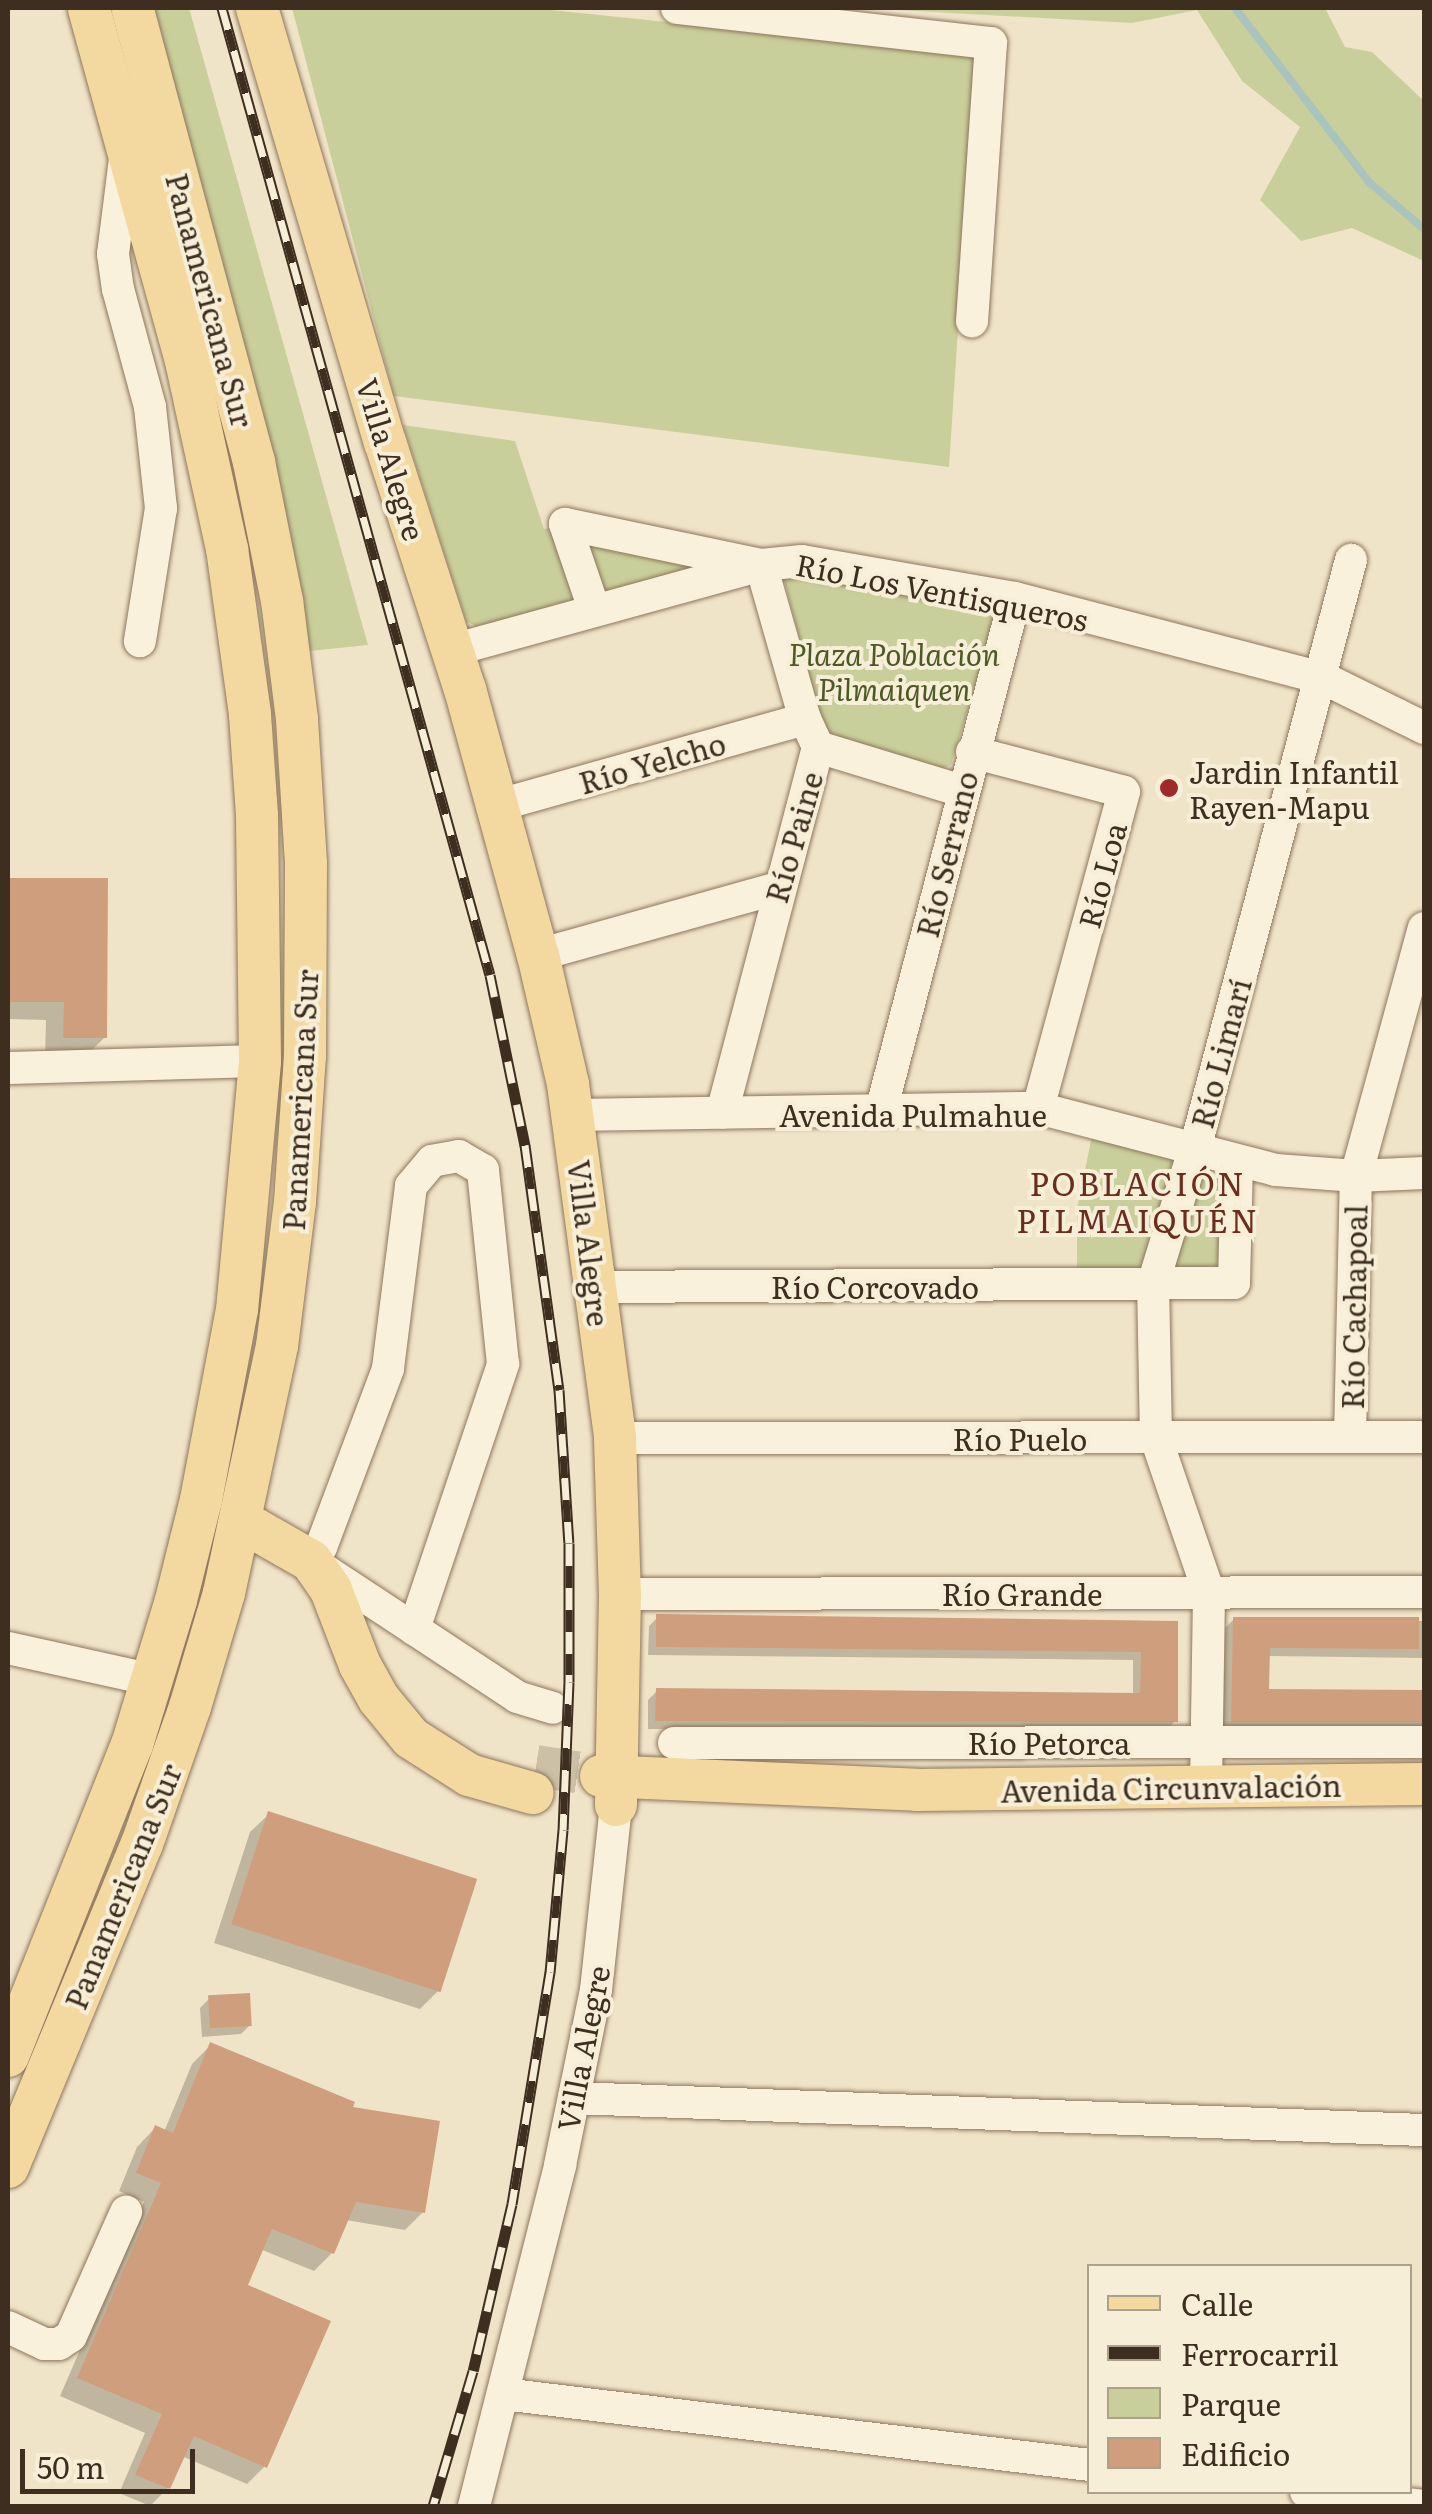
<!DOCTYPE html>
<html>
<head>
<meta charset="utf-8">
<style>
	body { margin:0 }
	#map { position:relative; width:1432px; height:2514px; overflow:hidden; background:#f0e4c8; font-family:Literata,serif }
	div>[style] { position:absolute }
	.green>* { inset:0; background:#c9cf9b }
	.shadow>* { inset:0; background:#0003 }
	.stream>* { height:8px; margin:-4px; padding:0 4px; transform-origin:4px; border-radius:4px; background:#a9c4bc }
	.building>* { inset:0; background:#cf9f7d; transform-origin:0 0 }
	.major-tunnel>* { height:42px; margin-top:-21px; transform-origin:0; background:repeating-linear-gradient(90deg,#ccc0a6 0 42px,transparent 0 63px) }
	.roads { filter:drop-shadow(0 0 2px #8d765c) drop-shadow(0 0 2px #8d765c) }
	.minor>* { height:32px; margin:-16px; padding:0 16px; transform-origin:16px; border-radius:16px; background:#faf1dc }
	.major>* { height:42px; margin:-21px; padding:0 21px; transform-origin:21px; border-radius:21px; background:#f3d9a0 }
	.rail>* { height:11px; margin-top:-5.5px; transform-origin:0; background:repeating-linear-gradient(90deg,#f7eed8 0 22px,#3d2e20 0 44px); box-sizing:border-box; border-block:2px solid #3d2e20 }
	.dots>* { width:28px; height:28px; translate:-50% -50%; box-sizing:border-box; border:5px solid #f7eed8; border-radius:50% }
	span { translate:-50% -50%; white-space:nowrap; text-align:center; line-height:1.15; -webkit-text-stroke:8px #f7eed8; paint-order:stroke }
	.street-label { font-size:30px; color:#3d2e20 }
	.park-label { font-size:30px; color:#4d5a26; font-style:italic }
	.poi-label { font-size:30px; color:#3d2e20 }
	.left { translate:0 -50%; text-align:left }
	.neighbourhood-label { font-size:32px; color:#6b2e1e; letter-spacing:2.5px }
	.frame { position:absolute; inset:0; border:10px solid #3d2e20; pointer-events:none }
	.legend { position:absolute; left:1087px; top:2264px; width:325px; height:230px; box-sizing:border-box; background:#f7eed8; border:2px solid #ada18e; margin:0; padding:12px 18px; list-style:none; font-size:30px; color:#3d2e20 }
	.legend li { display:flex; align-items:center; gap:20px; height:50px }
	.legend b { width:50px; border:2px solid #ada18e }
	.scale { position:absolute; left:20px; top:2449px; width:175px; height:45px; box-sizing:border-box; border:5px solid #3d2e20; border-top:0; padding-left:12px; font-size:30px; line-height:35px; white-space:nowrap; color:#3d2e20; -webkit-text-stroke:8px #f7eed8; paint-order:stroke }
</style>
</head>
<body>
<div id="map">
	<div class="green">
		<i style="clip-path:polygon(151px 8px,189px 8px,368px 645px,300px 652px)"></i>
		<i style="clip-path:polygon(292px 8px,531px 8px,976px 54px,949px 467px,394px 396px)"></i>
		<i style="clip-path:polygon(863px 8px,1325px 8px,1345px 47px,1372px 52px,1424px 101px,1424px 261px,1352px 228px,1301px 241px,1260px 200px,1300px 127px,1242px 81px,1197px 10px,1132px 23px)"></i>
		<i style="clip-path:polygon(403px 425px,515px 441px,544px 529px,559px 526px,584px 599px,477px 627px,466px 621px)"></i>
		<i style="clip-path:polygon(572px 528px,724px 561px,596px 596px)"></i>
		<i style="clip-path:polygon(781px 569px,989px 604px,997px 614px,951px 765px,941px 769px,818px 747px,814px 693px)"></i>
		<i style="clip-path:polygon(1092px 1136px,1183px 1162px,1148px 1277px,1077px 1277px,1077px 1209px)"></i>
		<i style="clip-path:polygon(1197px 1171px,1230px 1179px,1229px 1275px,1165px 1275px)"></i>
	</div>
	<div class="shadow">
		<i style="clip-path:polygon(8px 880px,106px 881px,105px 1037px,86px 1056px,45px 1056px,46px 1020px,8px 1019px)"></i>
		<i style="clip-path:polygon(658px 1617px,1176px 1624px,1175px 1721px,1166px 1730px,648px 1729px,648px 1700px,657px 1691px,1133px 1695px,1133px 1660px,648px 1655px,649px 1626px)"></i>
		<i style="clip-path:polygon(1234px 1619px,1424px 1621px,1424px 1658px,1267px 1656px,1266px 1691px,1424px 1693px,1424px 1732px,1223px 1730px,1225px 1628px)"></i>
		<i style="clip-path:polygon(269px 1814px,439px 1990px,420px 2009px,214px 1943px,250px 1832px)"></i>
		<i style="clip-path:polygon(209px 1999px,250px 2025px,241px 2034px,202px 2037px,200px 2008px)"></i>
		<i style="clip-path:polygon(211px 2045px,349px 2109px,423px 2212px,405px 2230px,346px 2220px,332px 2253px,314px 2271px,260px 2249px,244px 2286px,265px 2466px,247px 2484px,184px 2457px,168px 2488px,150px 2506px,119px 2493px,145px 2433px,60px 2396px,144px 2202px,119px 2191px,137px 2147px,155px 2128px,164px 2132px,192px 2064px)"></i>
	</div>
	<div class="stream">
		<i style="left:1235px;top:8px;width:221px;rotate:52.4deg"></i>
		<i style="left:1370px;top:183px;width:71px;rotate:40.4deg"></i>
	</div>
	<div class="building">
		<i style="clip-path:polygon(8px 878px,108px 878px,107px 1038px,63px 1038px,64px 1002px,8px 1002px)"></i>
		<i style="clip-path:polygon(656px 1614px,1178px 1621px,1178px 1722px,655px 1721px,656px 1688px,1140px 1693px,1141px 1652px,656px 1647px)"></i>
		<i style="clip-path:polygon(1233px 1617px,1419px 1617px,1419px 1649px,1270px 1648px,1269px 1689px,1424px 1690px,1424px 1722px,1231px 1722px)"></i>
		<i style="left:268px;top:1811px;width:220px;height:119px;rotate:18deg"></i>
		<i style="left:250px;top:1993px;width:33px;height:42px;rotate:87deg"></i>
		<i style="clip-path:polygon(210px 2042px,355px 2102px,353px 2107px,440px 2121px,425px 2213px,356px 2202px,334px 2254px,272px 2229px,248px 2285px,331px 2321px,267px 2468px,194px 2436px,170px 2489px,135px 2475px,162px 2414px,77px 2378px,161px 2183px,136px 2173px,155px 2125px,173px 2133px)"></i>
	</div>
	<div class="major-tunnel">
		<i style="left:536px;top:1766px;width:66px;rotate:8.7deg"></i>
	</div>
	<div class="roads">
		<div class="minor">
			<i style="left:677px;top:8px;width:316px;rotate:6.4deg"></i>
			<i style="left:991px;top:43px;width:279px;rotate:93.9deg"></i>
			<i style="left:126px;top:151px;width:104px;rotate:97.2deg"></i>
			<i style="left:113px;top:254px;width:35px;rotate:82deg"></i>
			<i style="left:118px;top:289px;width:122px;rotate:74.8deg"></i>
			<i style="left:150px;top:407px;width:102px;rotate:83.8deg"></i>
			<i style="left:161px;top:508px;width:135px;rotate:99deg"></i>
			<i style="left:594px;top:609px;width:90px;rotate:-108.8deg"></i>
			<i style="left:565px;top:524px;width:200px;rotate:11.8deg"></i>
			<i style="left:761px;top:565px;width:160px;rotate:74.1deg"></i>
			<i style="left:805px;top:719px;width:31px;rotate:65deg"></i>
			<i style="left:818px;top:747px;width:378px;rotate:104.7deg"></i>
			<i style="left:453px;top:650px;width:320px;rotate:-15.4deg"></i>
			<i style="left:761px;top:565px;width:41px;rotate:-5.6deg"></i>
			<i style="left:802px;top:561px;width:216px;rotate:9.9deg"></i>
			<i style="left:1015px;top:598px;width:318px;rotate:14.6deg"></i>
			<i style="left:1323px;top:678px;width:113px;rotate:26.3deg"></i>
			<i style="left:818px;top:747px;width:151px;rotate:17deg"></i>
			<i style="left:972px;top:752px;width:157px;rotate:14.7deg"></i>
			<i style="left:1124px;top:792px;width:327px;rotate:105.2deg"></i>
			<i style="left:499px;top:805px;width:318px;rotate:-15.7deg"></i>
			<i style="left:538px;top:955px;width:249px;rotate:-15.6deg"></i>
			<i style="left:8px;top:1068px;width:252px;rotate:-1.6deg"></i>
			<i style="left:881px;top:1111px;width:530px;rotate:-75.36deg"></i>
			<i style="left:573px;top:1115px;width:465px;rotate:-0.9deg"></i>
			<i style="left:1038px;top:1108px;width:246px;rotate:14.6deg"></i>
			<i style="left:1276px;top:1170px;width:80px;rotate:4.3deg"></i>
			<i style="left:1356px;top:1176px;width:68px;rotate:-2.5deg"></i>
			<i style="left:597px;top:1287px;width:637px;rotate:-0.36deg"></i>
			<i style="left:1234px;top:1283px;width:120px;rotate:-88.6deg"></i>
			<i style="left:1350px;top:1437px;width:261px;rotate:-88.7deg"></i>
			<i style="left:1356px;top:1176px;width:257px;rotate:-74.7deg"></i>
			<i style="left:615px;top:1438px;width:809px;rotate:-0.07deg"></i>
			<i style="left:620px;top:1594px;width:804px;rotate:-0.14deg"></i>
			<i style="left:414px;top:1629px;width:280px;rotate:-71.4deg"></i>
			<i style="left:503px;top:1364px;width:195px;rotate:-95.9deg"></i>
			<i style="left:483px;top:1170px;width:28px;rotate:-150deg"></i>
			<i style="left:459px;top:1156px;width:27px;rotate:170deg"></i>
			<i style="left:432px;top:1161px;width:33px;rotate:130deg"></i>
			<i style="left:411px;top:1186px;width:184px;rotate:97.2deg"></i>
			<i style="left:388px;top:1369px;width:190px;rotate:110.6deg"></i>
			<i style="left:321px;top:1547px;width:17px;rotate:126deg"></i>
			<i style="left:311px;top:1561px;width:247px;rotate:33.4deg"></i>
			<i style="left:517px;top:1697px;width:37px;rotate:17deg"></i>
			<i style="left:8px;top:1648px;width:148px;rotate:12.4deg"></i>
			<i style="left:674px;top:1743px;width:750px;rotate:-0.08deg"></i>
			<i style="left:1206px;top:1785px;width:192px;rotate:-89.1deg"></i>
			<i style="left:1209px;top:1593px;width:164px;rotate:-108.9deg"></i>
			<i style="left:1156px;top:1438px;width:154px;rotate:-91.1deg"></i>
			<i style="left:1153px;top:1284px;width:157px;rotate:-73deg"></i>
			<i style="left:1199px;top:1134px;width:594px;rotate:-75.17deg"></i>
			<i style="left:574px;top:2098px;width:851px;rotate:2.16deg"></i>
			<i style="left:8px;top:2327px;width:40px;rotate:25deg"></i>
			<i style="left:44px;top:2344px;width:15px"></i>
			<i style="left:59px;top:2344px;width:14px;rotate:-34deg"></i>
			<i style="left:71px;top:2336px;width:136px;rotate:-66.1deg"></i>
			<i style="left:503px;top:2394px;width:591px;rotate:6.9deg"></i>
			<i style="left:1306px;top:2492px;width:119px;rotate:6.8deg"></i>
			<i style="left:474px;top:2506px;width:352px;rotate:-75.8deg"></i>
			<i style="left:560px;top:2165px;width:179px;rotate:-78.4deg"></i>
			<i style="left:596px;top:1990px;width:186px;rotate:-83.8deg"></i>
		</div>
		<div class="major">
			<i style="left:257px;top:8px;width:452px;rotate:73.6deg"></i>
			<i style="left:385px;top:442px;width:260px;rotate:72.1deg"></i>
			<i style="left:465px;top:689px;width:276px;rotate:74.7deg"></i>
			<i style="left:538px;top:955px;width:132px;rotate:76.9deg"></i>
			<i style="left:568px;top:1084px;width:357px;rotate:82.4deg"></i>
			<i style="left:615px;top:1438px;width:156px;rotate:88.2deg"></i>
			<i style="left:620px;top:1594px;width:211px;rotate:91.1deg"></i>
			<i style="left:243px;top:1522px;width:78px;rotate:29.8deg"></i>
			<i style="left:311px;top:1561px;width:35px;rotate:55deg"></i>
			<i style="left:331px;top:1590px;width:80px;rotate:68.9deg"></i>
			<i style="left:360px;top:1665px;width:39px;rotate:61deg"></i>
			<i style="left:379px;top:1699px;width:50px;rotate:50.6deg"></i>
			<i style="left:411px;top:1738px;width:69px;rotate:32.5deg"></i>
			<i style="left:469px;top:1775px;width:66px;rotate:15.9deg"></i>
			<i style="left:601px;top:1776px;width:316px;rotate:2.5deg"></i>
			<i style="left:917px;top:1790px;width:507px;rotate:-0.68deg"></i>
			<i style="left:8px;top:2056px;width:335px;rotate:-68.3deg"></i>
			<i style="left:132px;top:1745px;width:152px;rotate:-73.1deg"></i>
			<i style="left:176px;top:1600px;width:103px;rotate:-76deg"></i>
			<i style="left:201px;top:1500px;width:193px;rotate:-79.3deg"></i>
			<i style="left:237px;top:1310px;width:250px;rotate:-84.7deg"></i>
			<i style="left:260px;top:1061px;width:246px;rotate:-90.7deg"></i>
			<i style="left:257px;top:815px;width:101px;rotate:-94deg"></i>
			<i style="left:250px;top:714px;width:167px;rotate:-97.9deg"></i>
			<i style="left:227px;top:549px;width:192px;rotate:-102.3deg"></i>
			<i style="left:186px;top:361px;width:366px;rotate:-105.4deg"></i>
			<i style="left:8px;top:2167px;width:350px;rotate:-67.5deg"></i>
			<i style="left:142px;top:1844px;width:145px;rotate:-70.7deg"></i>
			<i style="left:190px;top:1707px;width:119px;rotate:-73.4deg"></i>
			<i style="left:224px;top:1593px;width:253px;rotate:-77.9deg"></i>
			<i style="left:277px;top:1346px;width:145px;rotate:-82.9deg"></i>
			<i style="left:295px;top:1202px;width:146px;rotate:-86.1deg"></i>
			<i style="left:305px;top:1056px;width:193px;rotate:-89.7deg"></i>
			<i style="left:306px;top:863px;width:144px;rotate:-93.6deg"></i>
			<i style="left:297px;top:719px;width:119px;rotate:-97.2deg"></i>
			<i style="left:282px;top:601px;width:142px;rotate:-101.4deg"></i>
			<i style="left:254px;top:462px;width:470px;rotate:-105deg"></i>
		</div>
	</div>
	<div class="rail">
		<i style="left:222px;top:8px;width:1003px;rotate:74.51deg"></i>
		<i style="left:490px;top:975px;width:174px;rotate:78.4deg"></i>
		<i style="left:525px;top:1145px;width:247px;rotate:82.1deg"></i>
		<i style="left:559px;top:1390px;width:153px;rotate:86.3deg"></i>
		<i style="left:569px;top:1543px;width:139px;rotate:90deg"></i>
		<i style="left:569px;top:1682px;width:148px;rotate:92.3deg"></i>
		<i style="left:563px;top:1830px;width:143px;rotate:95.2deg"></i>
		<i style="left:550px;top:1972px;width:235px;rotate:99.3deg"></i>
		<i style="left:512px;top:2204px;width:171px;rotate:103.1deg"></i>
		<i style="left:473px;top:2371px;width:141px;rotate:106.5deg"></i>
	</div>
	<div class="dots">
		<i style="left:1169px;top:788px;background:#9e2a2b"></i>
	</div>
	<div class="street-label">
		<span style="left:211px;top:300px;rotate:75deg">Panamericana Sur</span>
		<span style="left:392px;top:459px;rotate:73deg">Villa Alegre</span>
		<span style="left:942px;top:591px;rotate:11deg">Río Los Ventisqueros</span>
		<span style="left:652px;top:762px;rotate:-16deg">Río Yelcho</span>
		<span style="left:793px;top:837px;rotate:-74deg">Río Paine</span>
		<span style="left:946px;top:854px;rotate:-76deg">Río Serrano</span>
		<span style="left:1101px;top:875px;rotate:-75deg">Río Loa</span>
		<span style="left:1220px;top:1053px;rotate:-75deg">Río Limarí</span>
		<span style="left:299px;top:1100px;rotate:-87deg">Panamericana Sur</span>
		<span style="left:913px;top:1114px">Avenida Pulmahue</span>
		<span style="left:590px;top:1243px;rotate:83deg">Villa Alegre</span>
		<span style="left:875px;top:1286px">Río Corcovado</span>
		<span style="left:1353px;top:1307px;rotate:-89deg">Río Cachapoal</span>
		<span style="left:1020px;top:1438px">Río Puelo</span>
		<span style="left:1022px;top:1593px">Río Grande</span>
		<span style="left:1049px;top:1742px">Río Petorca</span>
		<span style="left:1171px;top:1787px;rotate:-1deg">Avenida Circunvalación</span>
		<span style="left:122px;top:1886px;rotate:-68deg">Panamericana Sur</span>
		<span style="left:582px;top:2048px;rotate:-79deg">Villa Alegre</span>
	</div>
	<div class="park-label">
		<span style="left:894px;top:670px">Plaza Población<br>Pilmaiquen</span>
	</div>
	<div class="poi-label">
		<span class="left" style="left:1189px;top:788px">Jardin Infantil<br>Rayen-Mapu</span>
	</div>
	<div class="neighbourhood-label">
		<span style="left:1138px;top:1201px">POBLACIÓN<br>PILMAIQUÉN</span>
	</div>
	<div class="frame"></div>
	<ul class="legend">
	<li><b style="height:12px;background:#f3d9a0"></b>Calle</li>
	<li><b style="height:12px;background:#3d2e20"></b>Ferrocarril</li>
	<li><b style="height:28px;background:#c9cf9b"></b>Parque</li>
	<li><b style="height:28px;background:#cf9f7d"></b>Edificio</li>
	</ul>
	<div class="scale">50 m</div>
</div>
</body>
</html>
